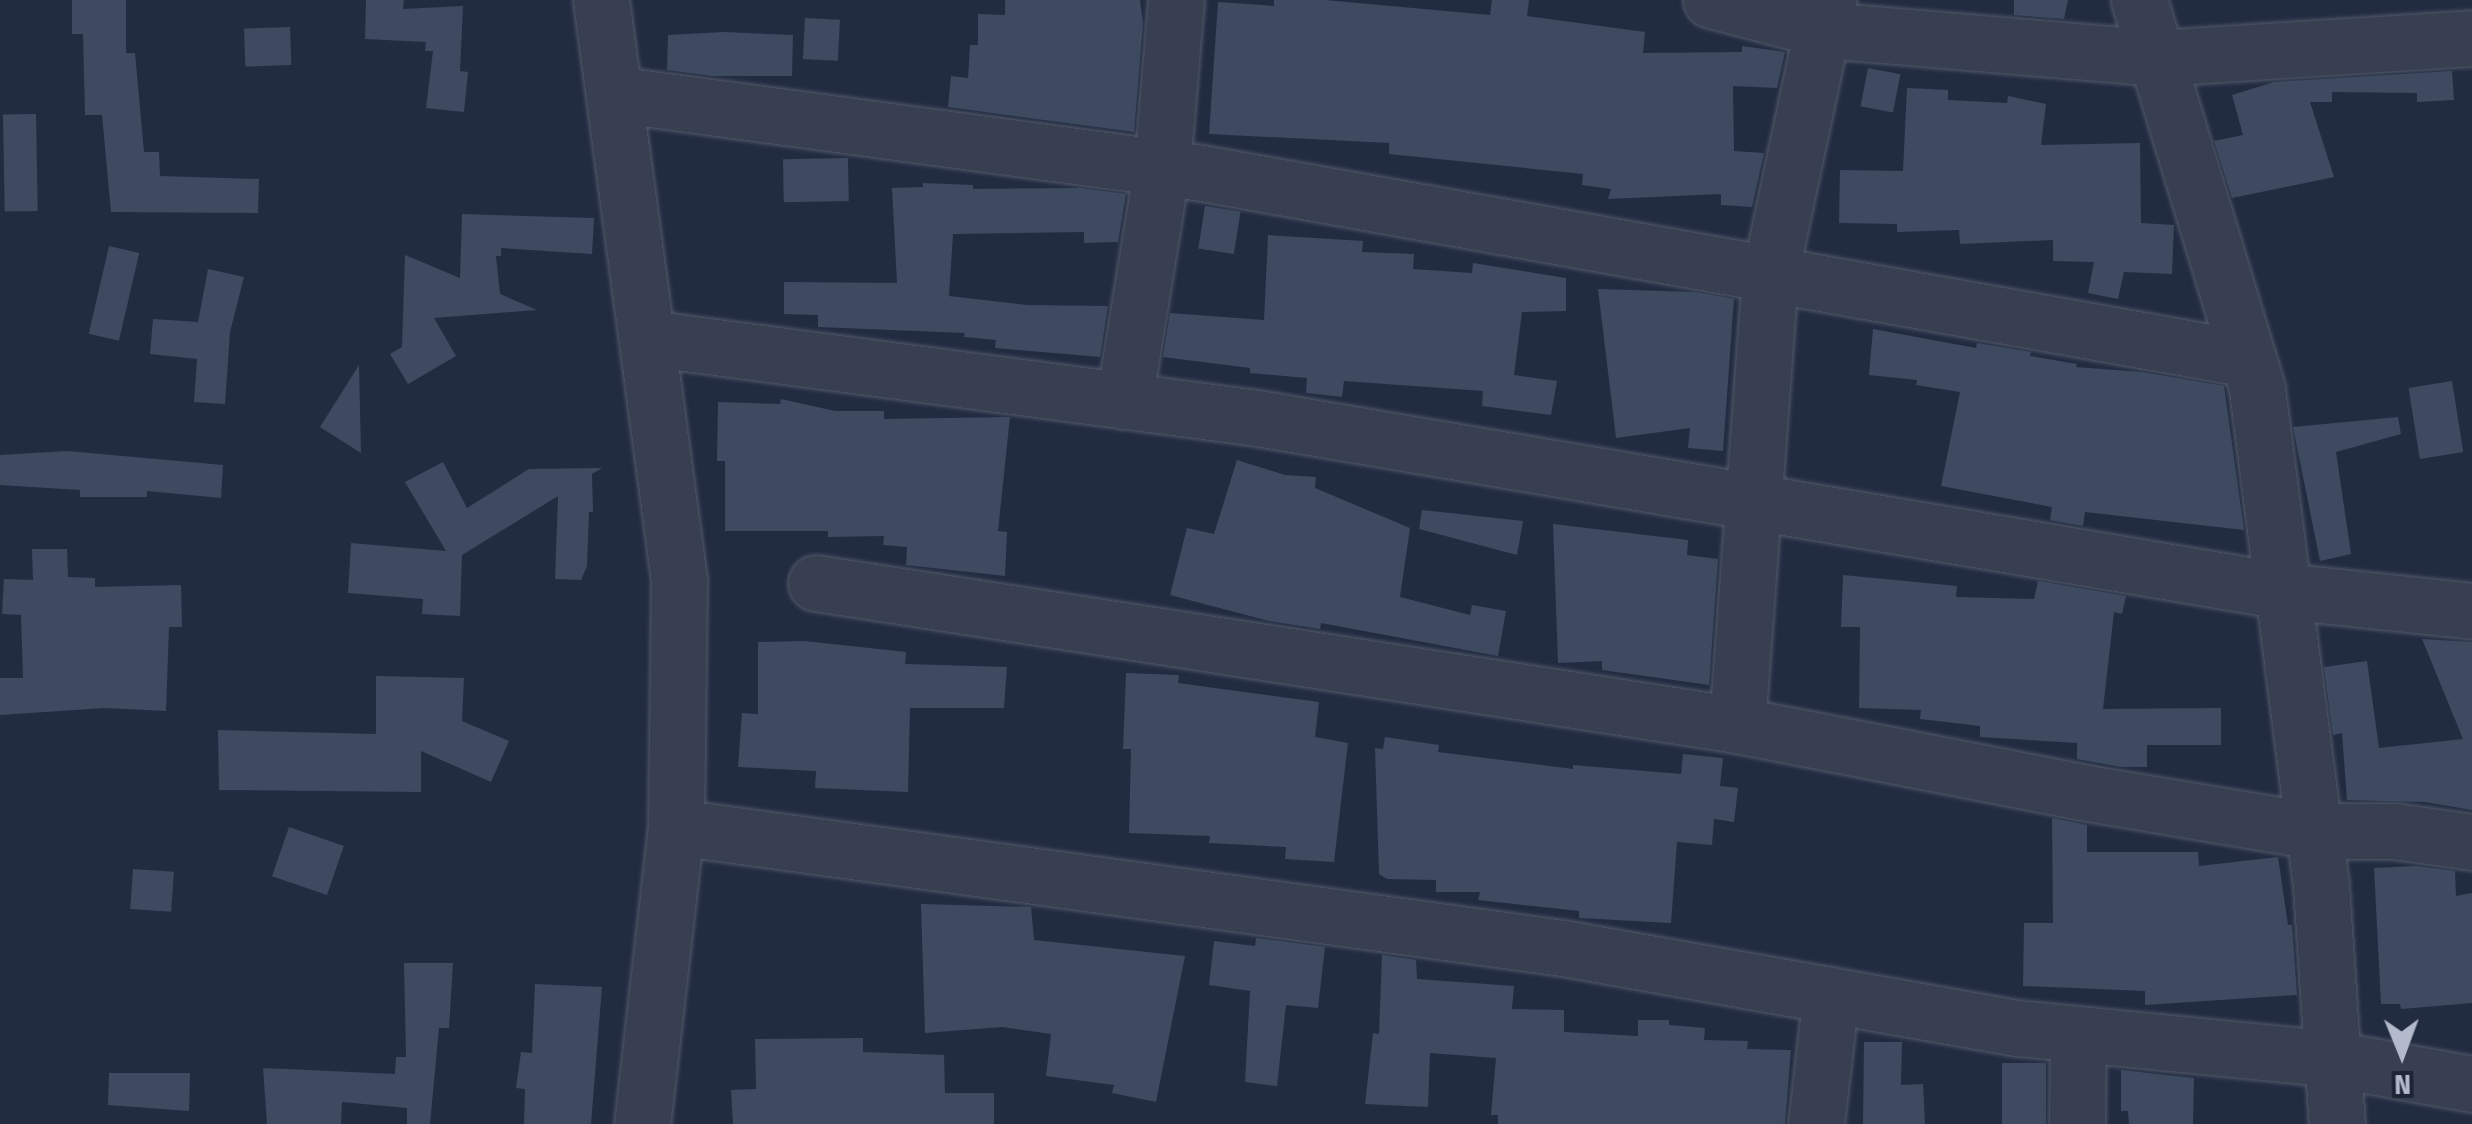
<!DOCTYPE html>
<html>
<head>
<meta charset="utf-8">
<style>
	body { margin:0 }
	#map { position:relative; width:2472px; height:1124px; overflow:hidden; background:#222c41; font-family:"Fira Sans Condensed",sans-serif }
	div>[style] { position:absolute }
	.building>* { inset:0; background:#3e4a60; transform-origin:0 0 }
	.roads { filter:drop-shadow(0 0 2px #525a6b) drop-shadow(0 0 2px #525a6b) }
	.minor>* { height:55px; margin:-27.5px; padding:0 27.5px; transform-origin:27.5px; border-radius:27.5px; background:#373f50 }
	span { translate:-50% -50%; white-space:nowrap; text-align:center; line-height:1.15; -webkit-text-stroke:8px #1c2435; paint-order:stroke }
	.north { position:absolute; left:2352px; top:1004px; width:100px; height:100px; -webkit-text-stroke:8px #1c2435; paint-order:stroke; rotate:179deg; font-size:28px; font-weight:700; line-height:40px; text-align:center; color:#b3bacb }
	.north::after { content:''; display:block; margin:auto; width:35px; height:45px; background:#b3bacb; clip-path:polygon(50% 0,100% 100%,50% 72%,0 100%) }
</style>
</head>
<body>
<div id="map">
	<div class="building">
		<i style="clip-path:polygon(72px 0,126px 0,126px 53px,135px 53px,144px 152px,159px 152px,160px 176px,259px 179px,258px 213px,111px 212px,102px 115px,85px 115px,83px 34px,72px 34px)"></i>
		<i style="clip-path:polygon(366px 0,404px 0,403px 9px,463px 6px,460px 71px,468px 72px,464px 112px,426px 108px,433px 51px,425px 51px,426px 42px,365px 39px)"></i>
		<i style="clip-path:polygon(1005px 0,1140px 0,1143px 23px,1134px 132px,948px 107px,951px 76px,968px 78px,970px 45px,978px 45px,978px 14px,1005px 15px)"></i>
		<i style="clip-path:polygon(1274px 0,1325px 0,1490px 15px,1492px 0,1529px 0,1527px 16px,1645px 32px,1643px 53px,1742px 52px,1742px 46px,1785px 52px,1777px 88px,1733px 86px,1734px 151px,1764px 153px,1752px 207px,1721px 205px,1721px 194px,1608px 199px,1611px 189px,1582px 185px,1583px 174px,1389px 154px,1389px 143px,1209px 134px,1218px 2px,1274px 6px)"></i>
		<i style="clip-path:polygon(2014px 0,2068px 0,2064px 19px,2014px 15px)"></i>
		<i style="left:805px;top:18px;width:35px;height:41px;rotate:3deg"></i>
		<i style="left:290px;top:27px;width:38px;height:46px;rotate:88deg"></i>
		<i style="clip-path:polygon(724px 32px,793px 35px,792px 76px,712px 76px,667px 70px,668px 35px)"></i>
		<i style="left:1868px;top:68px;width:33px;height:39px;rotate:11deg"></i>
		<i style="clip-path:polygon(2452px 71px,2454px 100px,2417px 102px,2417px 93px,2332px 92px,2332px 102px,2310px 102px,2334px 177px,2232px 198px,2214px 141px,2243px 135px,2232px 95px,2274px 82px)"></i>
		<i style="clip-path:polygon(1907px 88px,1948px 90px,1948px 100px,2007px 103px,2008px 96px,2046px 104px,2041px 145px,2140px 143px,2141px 223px,2174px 225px,2172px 274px,2124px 272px,2118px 299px,2088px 293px,2094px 262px,2053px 261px,2053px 240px,1960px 244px,1959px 230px,1897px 232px,1897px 224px,1839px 223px,1840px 170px,1903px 171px)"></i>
		<i style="left:36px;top:114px;width:97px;height:33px;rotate:89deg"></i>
		<i style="left:848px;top:158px;width:43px;height:65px;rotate:89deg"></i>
		<i style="clip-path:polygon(923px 183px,973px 185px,973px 189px,1080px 188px,1126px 194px,1118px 242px,1084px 243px,1084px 232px,953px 234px,949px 296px,1027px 305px,1108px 306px,1100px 357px,995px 348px,996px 340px,964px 337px,965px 333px,818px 327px,818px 315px,784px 314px,784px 282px,897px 283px,892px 188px,923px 187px)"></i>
		<i style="left:1205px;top:206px;width:36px;height:43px;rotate:9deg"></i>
		<i style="clip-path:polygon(462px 214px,594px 218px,592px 254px,501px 248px,501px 256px,496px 256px,500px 294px,537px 310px,434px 318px,456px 356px,408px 384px,390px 354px,402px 347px,405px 255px,460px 278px)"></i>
		<i style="clip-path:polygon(1268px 235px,1363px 241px,1362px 252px,1414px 254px,1413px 269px,1472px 273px,1473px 263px,1566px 278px,1566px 311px,1522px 312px,1514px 375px,1557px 381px,1551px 415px,1482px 406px,1483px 391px,1344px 381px,1342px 397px,1306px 393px,1307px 378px,1250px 373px,1250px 368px,1163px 357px,1170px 313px,1264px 320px)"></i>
		<i style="left:109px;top:246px;width:31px;height:90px;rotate:13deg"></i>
		<i style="clip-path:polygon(208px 269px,244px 277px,230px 332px,225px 404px,194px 402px,197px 359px,150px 354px,153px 319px,198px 322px)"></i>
		<i style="clip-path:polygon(1598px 289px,1695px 292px,1734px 299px,1723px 451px,1688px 448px,1690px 428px,1616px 438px)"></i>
		<i style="clip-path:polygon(1873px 329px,1976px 348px,1977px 343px,2031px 352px,2030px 356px,2077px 364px,2076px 367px,2142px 372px,2224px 386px,2244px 530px,2085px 512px,2083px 526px,2050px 520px,2052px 507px,1941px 486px,1960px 392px,1916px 385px,1917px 380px,1869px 375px)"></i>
		<i style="clip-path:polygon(359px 365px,361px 453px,320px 427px)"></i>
		<i style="left:2452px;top:381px;width:72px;height:44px;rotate:81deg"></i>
		<i style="clip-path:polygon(781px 399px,835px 411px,884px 411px,884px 419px,1010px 417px,998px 531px,1007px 532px,1005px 576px,906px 565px,907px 547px,883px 545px,884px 536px,828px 537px,828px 531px,725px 531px,725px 461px,717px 461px,718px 402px,780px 404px)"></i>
		<i style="clip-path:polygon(2398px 417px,2401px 434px,2336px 452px,2351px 554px,2320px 561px,2293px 427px)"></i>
		<i style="clip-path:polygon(67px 451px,223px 465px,221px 498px,147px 491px,147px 497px,80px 497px,80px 490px,0 485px,0 455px)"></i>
		<i style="clip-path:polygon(1237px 460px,1285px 475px,1316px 477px,1315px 488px,1410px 528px,1400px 597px,1470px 615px,1472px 605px,1506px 611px,1498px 656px,1321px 623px,1320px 629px,1269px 621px,1170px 595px,1187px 528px,1214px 534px)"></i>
		<i style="clip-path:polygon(443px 462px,467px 508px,529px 469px,602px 468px,592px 474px,593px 512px,589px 512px,587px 566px,581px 580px,555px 579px,558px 496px,462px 555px,460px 616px,422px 614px,423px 599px,348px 593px,351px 543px,446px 551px,405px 482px)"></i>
		<i style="clip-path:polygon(1422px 510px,1523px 521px,1517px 555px,1419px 529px)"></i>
		<i style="clip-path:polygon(1553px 524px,1688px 540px,1687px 555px,1718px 559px,1709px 685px,1602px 670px,1602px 661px,1558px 663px)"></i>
		<i style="clip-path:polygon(32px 549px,67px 549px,68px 577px,95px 578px,95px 587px,181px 585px,182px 627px,169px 627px,166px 711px,105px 708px,0 715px,0 678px,23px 678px,21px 615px,2px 614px,4px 579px,33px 580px)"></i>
		<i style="clip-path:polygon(1843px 575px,1957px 586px,1956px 597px,2034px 599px,2038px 581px,2126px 596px,2122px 614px,2114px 612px,2103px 709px,2221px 708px,2221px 745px,2147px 745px,2147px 767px,2121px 767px,2077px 759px,2077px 743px,1980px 737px,1980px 726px,1920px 719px,1921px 710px,1859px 708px,1860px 627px,1841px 627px)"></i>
		<i style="clip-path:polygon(2422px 639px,2472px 642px,2472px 810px,2425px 802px,2347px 800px,2342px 733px,2333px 735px,2324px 667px,2367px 661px,2379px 748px,2463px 739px)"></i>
		<i style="clip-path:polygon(804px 641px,906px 652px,905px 664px,1007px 667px,1004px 708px,910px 708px,908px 792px,815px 788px,816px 771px,738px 767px,742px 713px,758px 714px,758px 642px)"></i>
		<i style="clip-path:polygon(1126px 673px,1179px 675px,1178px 683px,1319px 702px,1315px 737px,1348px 743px,1334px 862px,1285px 859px,1286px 847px,1209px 843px,1210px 836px,1129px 833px,1131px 749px,1123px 749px)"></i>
		<i style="clip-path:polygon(376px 676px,464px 678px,462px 721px,509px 741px,491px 782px,421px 751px,421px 792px,219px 790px,218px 730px,376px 734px)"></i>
		<i style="clip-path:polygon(1385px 737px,1439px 745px,1438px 752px,1573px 769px,1573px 765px,1681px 774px,1683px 754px,1723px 758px,1720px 786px,1738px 788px,1734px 822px,1714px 819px,1712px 845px,1677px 842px,1671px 923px,1579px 918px,1579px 911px,1478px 900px,1480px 892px,1436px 892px,1436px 880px,1387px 879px,1379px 874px,1375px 748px,1383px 749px)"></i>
		<i style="clip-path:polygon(2052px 818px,2087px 825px,2087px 852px,2198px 852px,2199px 866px,2278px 857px,2288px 925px,2292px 925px,2297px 995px,2145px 1005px,2145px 991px,2023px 986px,2024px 923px,2053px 923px)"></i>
		<i style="left:289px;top:827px;width:58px;height:52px;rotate:19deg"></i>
		<i style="clip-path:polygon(2415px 866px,2455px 871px,2456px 896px,2472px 893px,2472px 1003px,2401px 1009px,2400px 1004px,2381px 1004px,2374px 868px)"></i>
		<i style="left:133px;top:869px;width:41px;height:40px;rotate:4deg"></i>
		<i style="clip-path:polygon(921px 904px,1031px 907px,1034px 940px,1185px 956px,1156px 1102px,1112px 1093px,1114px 1085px,1046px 1076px,1051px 1034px,1002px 1027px,925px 1033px)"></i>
		<i style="clip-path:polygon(1256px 938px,1325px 947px,1318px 1008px,1286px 1005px,1277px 1086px,1245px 1082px,1250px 991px,1209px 985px,1214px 941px,1255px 946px)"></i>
		<i style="clip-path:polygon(1382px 955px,1416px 960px,1417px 979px,1514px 986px,1512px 1009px,1564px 1010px,1564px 1032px,1638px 1036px,1638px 1020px,1669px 1020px,1669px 1025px,1705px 1028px,1704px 1040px,1748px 1041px,1747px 1049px,1791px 1050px,1785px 1124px,1498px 1124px,1498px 1115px,1491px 1115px,1496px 1058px,1430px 1053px,1428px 1107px,1365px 1104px,1373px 1033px,1379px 1034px)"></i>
		<i style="clip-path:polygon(404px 963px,453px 963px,449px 1028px,439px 1028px,430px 1124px,407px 1124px,407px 1108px,342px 1102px,341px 1124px,267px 1124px,263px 1068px,395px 1074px,396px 1057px,406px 1057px)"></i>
		<i style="clip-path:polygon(535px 984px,602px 987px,591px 1124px,524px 1124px,525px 1089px,516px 1088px,521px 1052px,532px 1053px)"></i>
		<i style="clip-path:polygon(863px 1038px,863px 1052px,944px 1055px,945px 1093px,994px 1093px,994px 1124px,733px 1124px,731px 1090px,756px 1089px,755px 1039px)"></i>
		<i style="clip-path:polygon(1864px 1042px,1902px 1042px,1901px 1085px,1923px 1084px,1925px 1124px,1863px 1124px)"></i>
		<i style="left:2046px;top:1063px;width:61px;height:44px;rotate:90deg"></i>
		<i style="clip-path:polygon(2121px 1070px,2194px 1078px,2193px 1124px,2129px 1124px,2128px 1111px,2121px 1111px)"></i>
		<i style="clip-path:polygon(109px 1073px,190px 1073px,189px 1111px,108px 1105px)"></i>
	</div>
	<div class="roads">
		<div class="minor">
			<i style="left:601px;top:0;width:585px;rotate:82.34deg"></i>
			<i style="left:679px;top:580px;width:247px;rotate:90.7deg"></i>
			<i style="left:676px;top:827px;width:299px;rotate:96.5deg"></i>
			<i style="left:1711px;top:0;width:118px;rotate:14.7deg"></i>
			<i style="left:1825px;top:30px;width:333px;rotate:4.8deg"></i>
			<i style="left:2157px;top:58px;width:316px;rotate:-3.6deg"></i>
			<i style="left:2139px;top:0;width:407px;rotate:73.1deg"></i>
			<i style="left:2257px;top:389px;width:501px;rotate:82.66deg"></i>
			<i style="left:2321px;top:886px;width:239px;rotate:86.2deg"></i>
			<i style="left:614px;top:94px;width:593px;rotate:7.65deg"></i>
			<i style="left:1202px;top:173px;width:1062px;rotate:10.08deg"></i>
			<i style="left:647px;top:338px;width:615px;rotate:7.47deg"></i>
			<i style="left:1257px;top:418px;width:1040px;rotate:9.57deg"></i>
			<i style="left:2283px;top:591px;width:190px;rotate:6deg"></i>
			<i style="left:1124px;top:401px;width:237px;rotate:-80.8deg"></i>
			<i style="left:1162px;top:167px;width:168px;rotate:-85.2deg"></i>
			<i style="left:816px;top:583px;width:932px;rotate:8.76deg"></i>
			<i style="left:1737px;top:725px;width:350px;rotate:11deg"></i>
			<i style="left:2081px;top:792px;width:236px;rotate:9.5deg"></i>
			<i style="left:2314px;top:831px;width:80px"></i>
			<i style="left:2394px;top:831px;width:79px;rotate:8deg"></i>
			<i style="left:1737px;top:725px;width:452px;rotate:-85.8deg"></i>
			<i style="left:1770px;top:274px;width:280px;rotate:-78deg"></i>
			<i style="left:676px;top:827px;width:895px;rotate:7.77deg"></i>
			<i style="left:1563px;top:948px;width:462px;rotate:10deg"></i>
			<i style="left:2018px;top:1028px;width:317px;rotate:5.6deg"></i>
			<i style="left:2333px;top:1059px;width:141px;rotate:10.2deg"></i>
			<i style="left:1816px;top:1124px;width:130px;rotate:-83.4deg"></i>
			<i style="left:2077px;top:1124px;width:89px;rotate:-89.4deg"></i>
		</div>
	</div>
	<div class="north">N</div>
</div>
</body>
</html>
